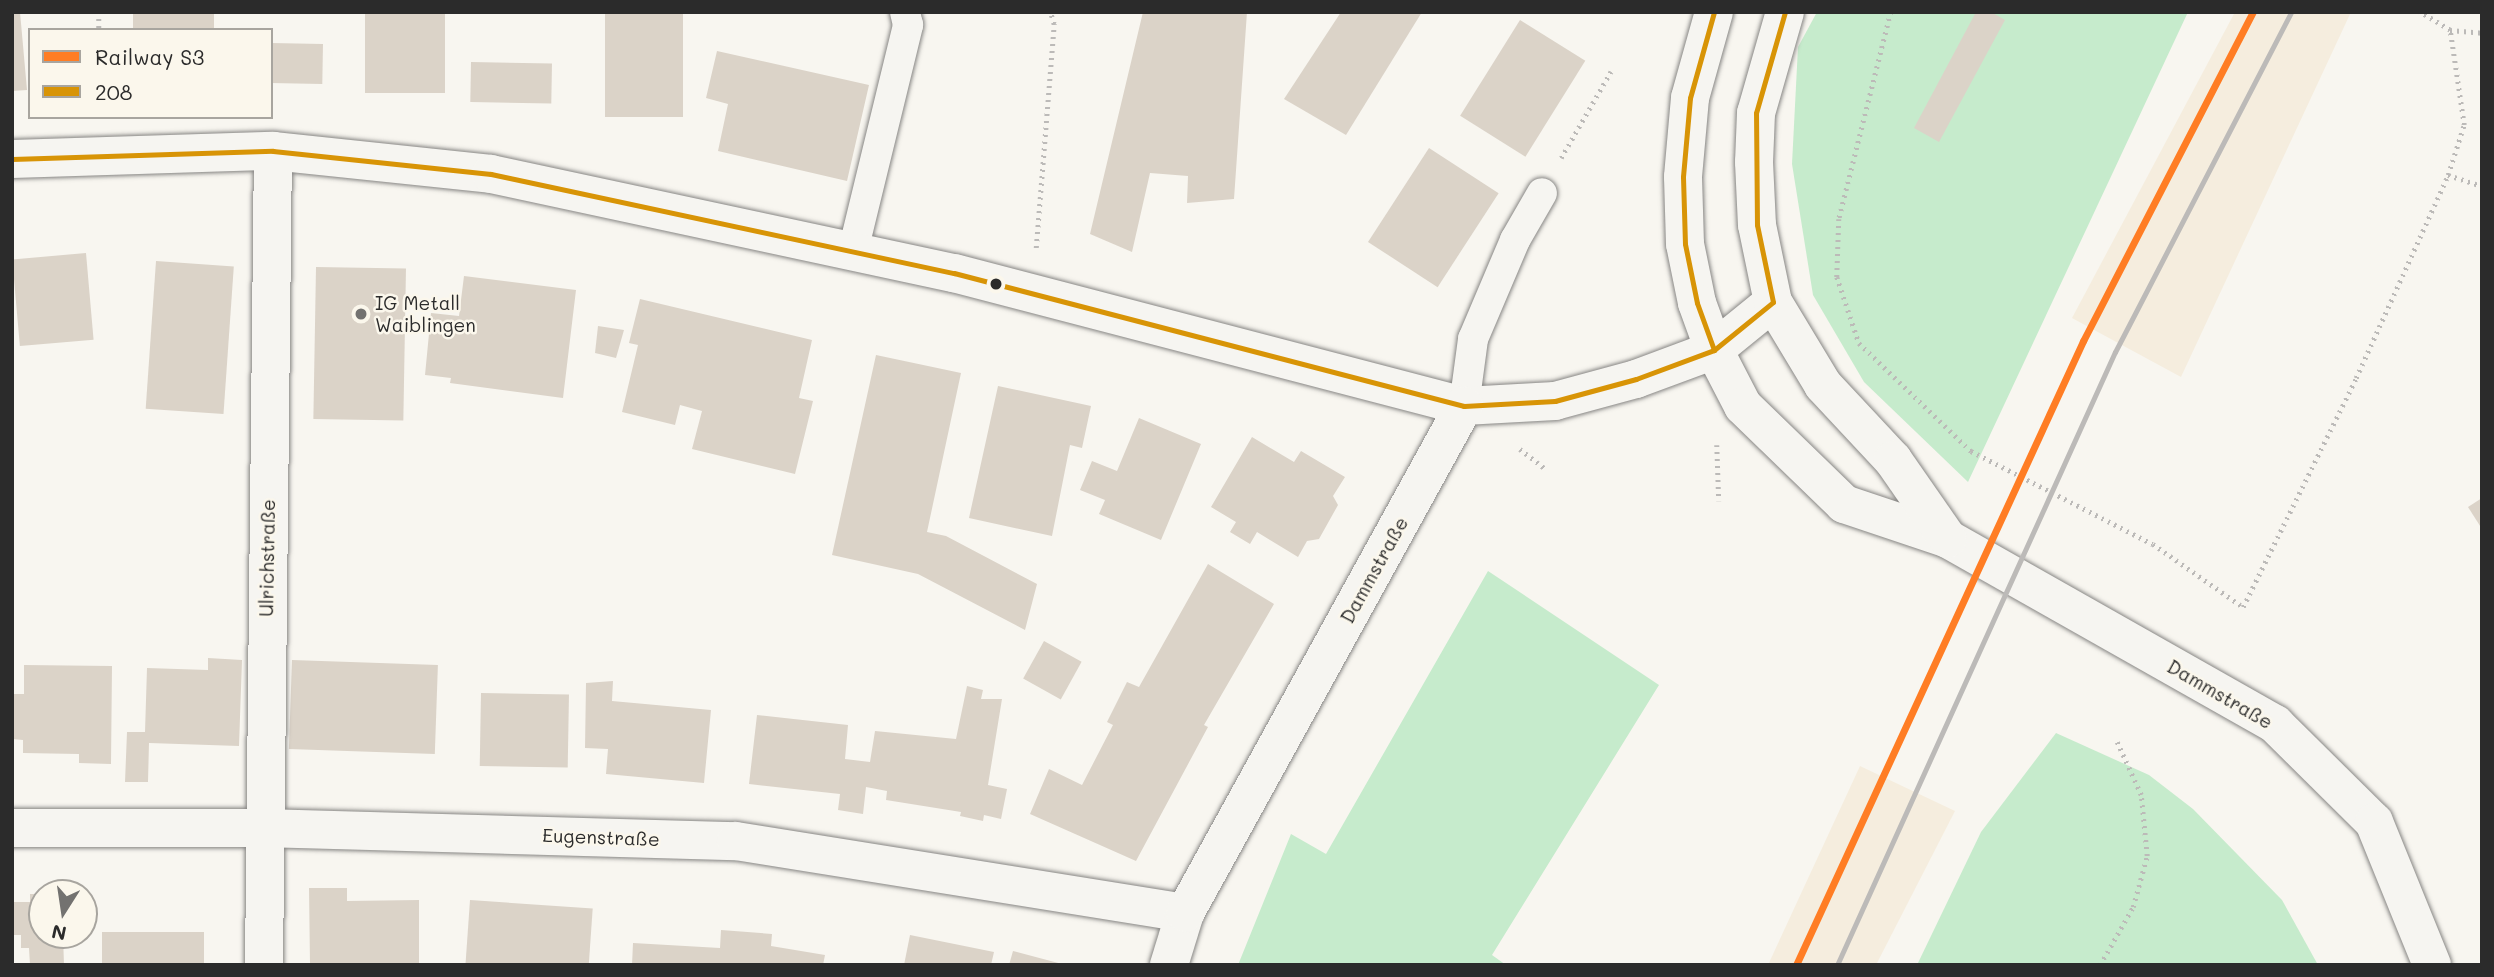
<!DOCTYPE html>
<html>
<head>
<meta charset="utf-8">
<style>
	body { margin:0 }
	#map { position:relative; width:2494px; height:977px; overflow:hidden; background:#f8f6f0; font-family:Mali,sans-serif }
	div>[style] { position:absolute }
	.built>* { inset:0; background:#f5edde }
	.green>* { inset:0; background:#c6ebcc }
	.building>* { inset:0; background:#dbd3c8; transform-origin:0 0 }
	.path>* { height:4.5px; margin-top:-2.25px; transform-origin:0; background:repeating-linear-gradient(90deg,#bcbab8 0 2px,transparent 0 7px) }
	.roads { filter:drop-shadow(0 0 2px #878684) drop-shadow(0 0 2px #878684) }
	.service>* { height:30px; margin:-15px; padding:0 15px; transform-origin:15px; border-radius:15px; background:#f6f5f1 }
	.minor>* { height:38px; margin:-19px; padding:0 19px; transform-origin:19px; border-radius:19px; background:#f6f5f1 }
	.tertiary>* { height:38px; margin:-19px; padding:0 19px; transform-origin:19px; border-radius:19px; background:#f6f5f1 }
	.rail>* { height:5px; margin:-2.5px; padding:0 2.5px; transform-origin:2.5px; border-radius:2.5px; background:#bcbab8 }
	.bus-1>* { height:5px; margin:-2.5px; padding:0 2.5px; transform-origin:2.5px; border-radius:2.5px; background:#d89406 }
	.rail-1>* { height:7px; margin:-3.5px; padding:0 3.5px; transform-origin:3.5px; border-radius:3.5px; background:#ff7d24 }
	.dots>* { width:19px; height:19px; translate:-50% -50%; box-sizing:border-box; border:4px solid #fbf7ec; border-radius:50% }
	span { translate:-50% -50%; white-space:nowrap; text-align:center; line-height:1.15; -webkit-text-stroke:5px #fbf7ec; paint-order:stroke }
	.poi-label { font-size:19px; color:#2b2b2b }
	.left { translate:0 -50%; text-align:left }
	.street-label { font-size:19px; color:#2b2b2b }
	.frame { position:absolute; inset:0; border:14px solid #2b2b2b; pointer-events:none }
	.legend { position:absolute; left:28px; top:28px; width:245px; height:91px; box-sizing:border-box; background:#fbf7ec; border:2px solid #a8a59f; margin:0; padding:9px 12px; list-style:none; font-size:21px; color:#2b2b2b }
	.legend li { display:flex; align-items:center; gap:14px; height:35px }
	.legend b { width:35px; border:2px solid #a8a59f }
	.north { position:absolute; left:28px; top:879px; width:70px; height:70px; box-sizing:border-box; background:#fbf7ec; border:2px solid #a8a59f; border-radius:50%; rotate:192deg; font-size:19px; font-weight:700; line-height:28px; text-align:center; color:#2b2b2b }
	.north::after { content:''; display:block; margin:auto; width:24px; height:32px; background:#737270; clip-path:polygon(50% 0,100% 100%,50% 72%,0 100%) }
</style>
</head>
<body>
<div id="map">
	<div class="built">
		<i style="clip-path:polygon(2235px 12px,2351px 12px,2181px 377px,2072px 318px)"></i>
		<i style="clip-path:polygon(1860px 766px,1955px 811px,1876px 965px,1768px 965px)"></i>
	</div>
	<div class="green">
		<i style="clip-path:polygon(1817px 12px,2188px 12px,1968px 482px,1864px 382px,1813px 295px,1792px 164px,1798px 47px)"></i>
		<i style="clip-path:polygon(1488px 571px,1659px 685px,1492px 955px,1506px 965px,1238px 965px,1291px 834px,1326px 854px)"></i>
		<i style="clip-path:polygon(2056px 733px,2149px 775px,2193px 809px,2282px 900px,2318px 965px,1917px 965px,1981px 832px)"></i>
	</div>
	<div class="building">
		<i style="clip-path:polygon(12px 12px,20px 12px,27px 90px,12px 91px)"></i>
		<i style="left:133px;top:12px;width:81px;height:18px"></i>
		<i style="left:365px;top:12px;width:80px;height:81px"></i>
		<i style="left:605px;top:12px;width:78px;height:105px"></i>
		<i style="clip-path:polygon(1143px 12px,1247px 12px,1234px 199px,1187px 203px,1188px 176px,1150px 173px,1132px 252px,1090px 234px)"></i>
		<i style="clip-path:polygon(1341px 12px,1422px 12px,1346px 135px,1284px 99px)"></i>
		<i style="clip-path:polygon(1976px 12px,1991px 12px,2005px 20px,1939px 142px,1914px 128px)"></i>
		<i style="left:1520px;top:20px;width:77px;height:113px;rotate:32deg"></i>
		<i style="left:271px;top:43px;width:52px;height:40px;rotate:1deg"></i>
		<i style="clip-path:polygon(717px 51px,869px 85px,847px 181px,718px 151px,728px 104px,706px 98px)"></i>
		<i style="left:471px;top:62px;width:81px;height:40px;rotate:1deg"></i>
		<i style="left:1429px;top:148px;width:83px;height:112px;rotate:33deg"></i>
		<i style="left:86px;top:253px;width:87px;height:74px;rotate:85deg"></i>
		<i style="left:156px;top:261px;width:78px;height:148px;rotate:4deg"></i>
		<i style="left:316px;top:267px;width:90px;height:152px;rotate:1deg"></i>
		<i style="clip-path:polygon(464px 276px,576px 290px,563px 398px,450px 383px,451px 378px,425px 375px,431px 313px,459px 316px)"></i>
		<i style="clip-path:polygon(640px 299px,812px 340px,799px 398px,813px 401px,795px 474px,692px 449px,702px 411px,680px 405px,675px 425px,622px 412px,638px 345px,629px 343px)"></i>
		<i style="clip-path:polygon(598px 326px,624px 330px,616px 358px,595px 353px)"></i>
		<i style="clip-path:polygon(876px 355px,961px 373px,927px 532px,946px 536px,1037px 584px,1025px 630px,918px 574px,832px 555px)"></i>
		<i style="clip-path:polygon(998px 386px,1091px 406px,1082px 448px,1070px 445px,1052px 536px,969px 518px)"></i>
		<i style="clip-path:polygon(1139px 418px,1201px 444px,1161px 540px,1099px 514px,1105px 500px,1080px 490px,1092px 461px,1117px 471px)"></i>
		<i style="clip-path:polygon(1252px 437px,1294px 462px,1301px 451px,1345px 477px,1333px 496px,1338px 505px,1319px 539px,1307px 541px,1298px 557px,1257px 532px,1250px 544px,1230px 532px,1236px 522px,1211px 507px)"></i>
		<i style="clip-path:polygon(2482px 498px,2482px 529px,2468px 507px)"></i>
		<i style="clip-path:polygon(1208px 564px,1274px 604px,1204px 725px,1208px 727px,1136px 861px,1030px 814px,1049px 769px,1082px 785px,1113px 725px,1107px 722px,1127px 682px,1139px 687px)"></i>
		<i style="left:1044px;top:641px;width:43px;height:43px;rotate:29deg"></i>
		<i style="clip-path:polygon(208px 658px,242px 660px,239px 746px,149px 743px,148px 782px,125px 782px,127px 732px,145px 732px,147px 668px,208px 670px)"></i>
		<i style="left:292px;top:660px;width:146px;height:89px;rotate:2deg"></i>
		<i style="clip-path:polygon(24px 665px,112px 666px,111px 764px,79px 763px,79px 754px,23px 753px,23px 740px,12px 739px,12px 694px,24px 694px)"></i>
		<i style="clip-path:polygon(613px 681px,612px 701px,711px 710px,704px 783px,606px 774px,608px 749px,585px 748px,586px 683px)"></i>
		<i style="clip-path:polygon(967px 686px,983px 690px,981px 699px,1002px 699px,988px 785px,1007px 789px,1001px 819px,984px 815px,983px 821px,960px 816px,961px 812px,886px 800px,887px 791px,866px 787px,863px 814px,838px 810px,840px 794px,749px 784px,757px 715px,848px 725px,845px 759px,870px 762px,875px 731px,956px 739px)"></i>
		<i style="left:481px;top:693px;width:88px;height:73px;rotate:1deg"></i>
		<i style="clip-path:polygon(309px 888px,347px 888px,347px 901px,419px 900px,419px 965px,310px 965px)"></i>
		<i style="clip-path:polygon(30px 894px,42px 894px,42px 935px,63px 935px,64px 965px,30px 965px,29px 948px,21px 948px,21px 935px,12px 935px,12px 902px,30px 902px)"></i>
		<i style="left:470px;top:900px;width:123px;height:65px;rotate:4deg"></i>
		<i style="clip-path:polygon(721px 930px,772px 934px,771px 946px,825px 955px,823px 965px,632px 965px,633px 943px,720px 948px)"></i>
		<i style="left:204px;top:932px;width:33px;height:102px;rotate:90deg"></i>
		<i style="clip-path:polygon(910px 935px,994px 952px,991px 965px,904px 965px)"></i>
		<i style="clip-path:polygon(1013px 951px,1062px 964px,1062px 965px,1009px 965px)"></i>
	</div>
	<div class="path">
		<i style="left:99px;top:12px;width:18px;rotate:90deg"></i>
		<i style="left:1891px;top:12px;width:213px;rotate:104.1deg"></i>
		<i style="left:1839px;top:219px;width:58px;rotate:92deg"></i>
		<i style="left:1837px;top:277px;width:70px;rotate:71.6deg"></i>
		<i style="left:1859px;top:343px;width:156px;rotate:44deg"></i>
		<i style="left:1971px;top:451px;width:204px;rotate:27.1deg"></i>
		<i style="left:2153px;top:544px;width:110px;rotate:35deg"></i>
		<i style="left:2243px;top:607px;width:255px;rotate:-63.7deg"></i>
		<i style="left:2356px;top:378px;width:223px;rotate:-65.6deg"></i>
		<i style="left:2448px;top:175px;width:52px;rotate:-72.3deg"></i>
		<i style="left:2464px;top:125px;width:96px;rotate:-98.4deg"></i>
		<i style="left:2450px;top:30px;width:35px;rotate:-149deg"></i>
		<i style="left:2450px;top:30px;width:32px;rotate:5deg"></i>
		<i style="left:1561px;top:158px;width:100px;rotate:-60.1deg"></i>
		<i style="left:2448px;top:175px;width:36px;rotate:18deg"></i>
		<i style="left:1036px;top:248px;width:225px;rotate:-85.4deg"></i>
		<i style="left:1054px;top:24px;width:13px;rotate:-108deg"></i>
		<i style="left:1717px;top:445px;width:56px;rotate:88deg"></i>
		<i style="left:1520px;top:449px;width:33px;rotate:38deg"></i>
		<i style="left:2100px;top:965px;width:67px;rotate:-60.4deg"></i>
		<i style="left:2133px;top:907px;width:53px;rotate:-74.6deg"></i>
		<i style="left:2147px;top:856px;width:61px;rotate:-95.6deg"></i>
		<i style="left:2141px;top:795px;width:58px;rotate:-114.4deg"></i>
	</div>
	<div class="roads">
		<div class="service">
			<i style="left:853px;top:251px;width:233px;rotate:-76.3deg"></i>
			<i style="left:908px;top:25px;width:13px;rotate:-103deg"></i>
			<i style="left:1464px;top:406px;width:68px;rotate:-82.3deg"></i>
			<i style="left:1473px;top:339px;width:108px;rotate:-67deg"></i>
			<i style="left:1515px;top:240px;width:54px;rotate:-60.1deg"></i>
		</div>
		<div class="minor">
			<i style="left:12px;top:159px;width:261px;rotate:-1.8deg"></i>
			<i style="left:273px;top:151px;width:219px;rotate:6deg"></i>
			<i style="left:491px;top:174px;width:473px;rotate:12.1deg"></i>
			<i style="left:954px;top:273px;width:527px;rotate:14.62deg"></i>
			<i style="left:1464px;top:406px;width:91px;rotate:-3.1deg"></i>
			<i style="left:1555px;top:401px;width:84px;rotate:-15.2deg"></i>
			<i style="left:1636px;top:379px;width:83px;rotate:-20.4deg"></i>
			<i style="left:1714px;top:350px;width:76px;rotate:-39.1deg"></i>
			<i style="left:12px;top:828px;width:250px"></i>
			<i style="left:262px;top:828px;width:474px;rotate:1.6deg"></i>
			<i style="left:736px;top:841px;width:455px;rotate:9.1deg"></i>
			<i style="left:264px;top:965px;width:814px;rotate:-89.37deg"></i>
			<i style="left:1169px;top:965px;width:54px;rotate:-72.9deg"></i>
			<i style="left:1185px;top:913px;width:579px;rotate:-61.18deg"></i>
		</div>
		<div class="tertiary">
			<i style="left:1714px;top:12px;width:89px;rotate:105.6deg"></i>
			<i style="left:1690px;top:98px;width:79px;rotate:95.1deg"></i>
			<i style="left:1683px;top:177px;width:67px;rotate:88.3deg"></i>
			<i style="left:1685px;top:244px;width:60px;rotate:78.5deg"></i>
			<i style="left:1697px;top:303px;width:50px;rotate:70.1deg"></i>
			<i style="left:1714px;top:350px;width:63px;rotate:62.6deg"></i>
			<i style="left:1743px;top:406px;width:141px;rotate:44.1deg"></i>
			<i style="left:1844px;top:504px;width:110px;rotate:18.6deg"></i>
			<i style="left:1948px;top:539px;width:376px;rotate:29.5deg"></i>
			<i style="left:2275px;top:724px;width:139px;rotate:44.7deg"></i>
			<i style="left:2374px;top:822px;width:154px;rotate:67.9deg"></i>
			<i style="left:1785px;top:12px;width:105px;rotate:106deg"></i>
			<i style="left:1756px;top:113px;width:49px;rotate:92.3deg"></i>
			<i style="left:1754px;top:162px;width:63px;rotate:87.3deg"></i>
			<i style="left:1757px;top:225px;width:79px;rotate:78.3deg"></i>
			<i style="left:1773px;top:302px;width:97px;rotate:58.9deg"></i>
			<i style="left:1823px;top:385px;width:103px;rotate:47deg"></i>
			<i style="left:1893px;top:460px;width:96px;rotate:55.2deg"></i>
		</div>
	</div>
	<div class="rail">
		<i style="left:1837px;top:965px;width:673px;rotate:-65.61deg"></i>
		<i style="left:2115px;top:352px;width:383px;rotate:-62.6deg"></i>
	</div>
	<div class="bus-1">
		<i style="left:1714px;top:12px;width:89px;rotate:105.6deg"></i>
		<i style="left:1690px;top:98px;width:79px;rotate:95.1deg"></i>
		<i style="left:1683px;top:177px;width:67px;rotate:88.3deg"></i>
		<i style="left:1685px;top:244px;width:60px;rotate:78.5deg"></i>
		<i style="left:1697px;top:303px;width:50px;rotate:70.1deg"></i>
		<i style="left:12px;top:159px;width:261px;rotate:-1.8deg"></i>
		<i style="left:273px;top:151px;width:219px;rotate:6deg"></i>
		<i style="left:491px;top:174px;width:473px;rotate:12.1deg"></i>
		<i style="left:954px;top:273px;width:527px;rotate:14.62deg"></i>
		<i style="left:1464px;top:406px;width:91px;rotate:-3.1deg"></i>
		<i style="left:1555px;top:401px;width:84px;rotate:-15.2deg"></i>
		<i style="left:1636px;top:379px;width:83px;rotate:-20.4deg"></i>
		<i style="left:1714px;top:350px;width:76px;rotate:-39.1deg"></i>
		<i style="left:1773px;top:302px;width:79px;rotate:-101.7deg"></i>
		<i style="left:1757px;top:225px;width:112px;rotate:-90.5deg"></i>
		<i style="left:1756px;top:113px;width:105px;rotate:-74deg"></i>
	</div>
	<div class="rail-1">
		<i style="left:1796px;top:965px;width:687px;rotate:-65.3deg"></i>
		<i style="left:2083px;top:341px;width:370px;rotate:-62.7deg"></i>
	</div>
	<div class="dots">
		<i style="left:996px;top:284px;background:#2b2b2b"></i>
		<i style="left:361px;top:314px;background:#737270"></i>
	</div>
	<div class="poi-label">
		<span class="left" style="left:375px;top:314px">IG Metall<br>Waiblingen</span>
	</div>
	<div class="street-label">
		<span style="left:267px;top:558px;rotate:-89deg">Ulrichstraße</span>
		<span style="left:1374px;top:570px;rotate:-61deg">Dammstraße</span>
		<span style="left:2220px;top:694px;rotate:30deg">Dammstraße</span>
		<span style="left:601px;top:837px;rotate:2deg">Eugenstraße</span>
	</div>
	<div class="frame"></div>
	<ul class="legend">
	<li><b style="height:9px;background:#ff7d24"></b>Railway S3</li>
	<li><b style="height:9px;background:#d89406"></b>208</li>
	</ul>
	<div class="north">N</div>
</div>
</body>
</html>
